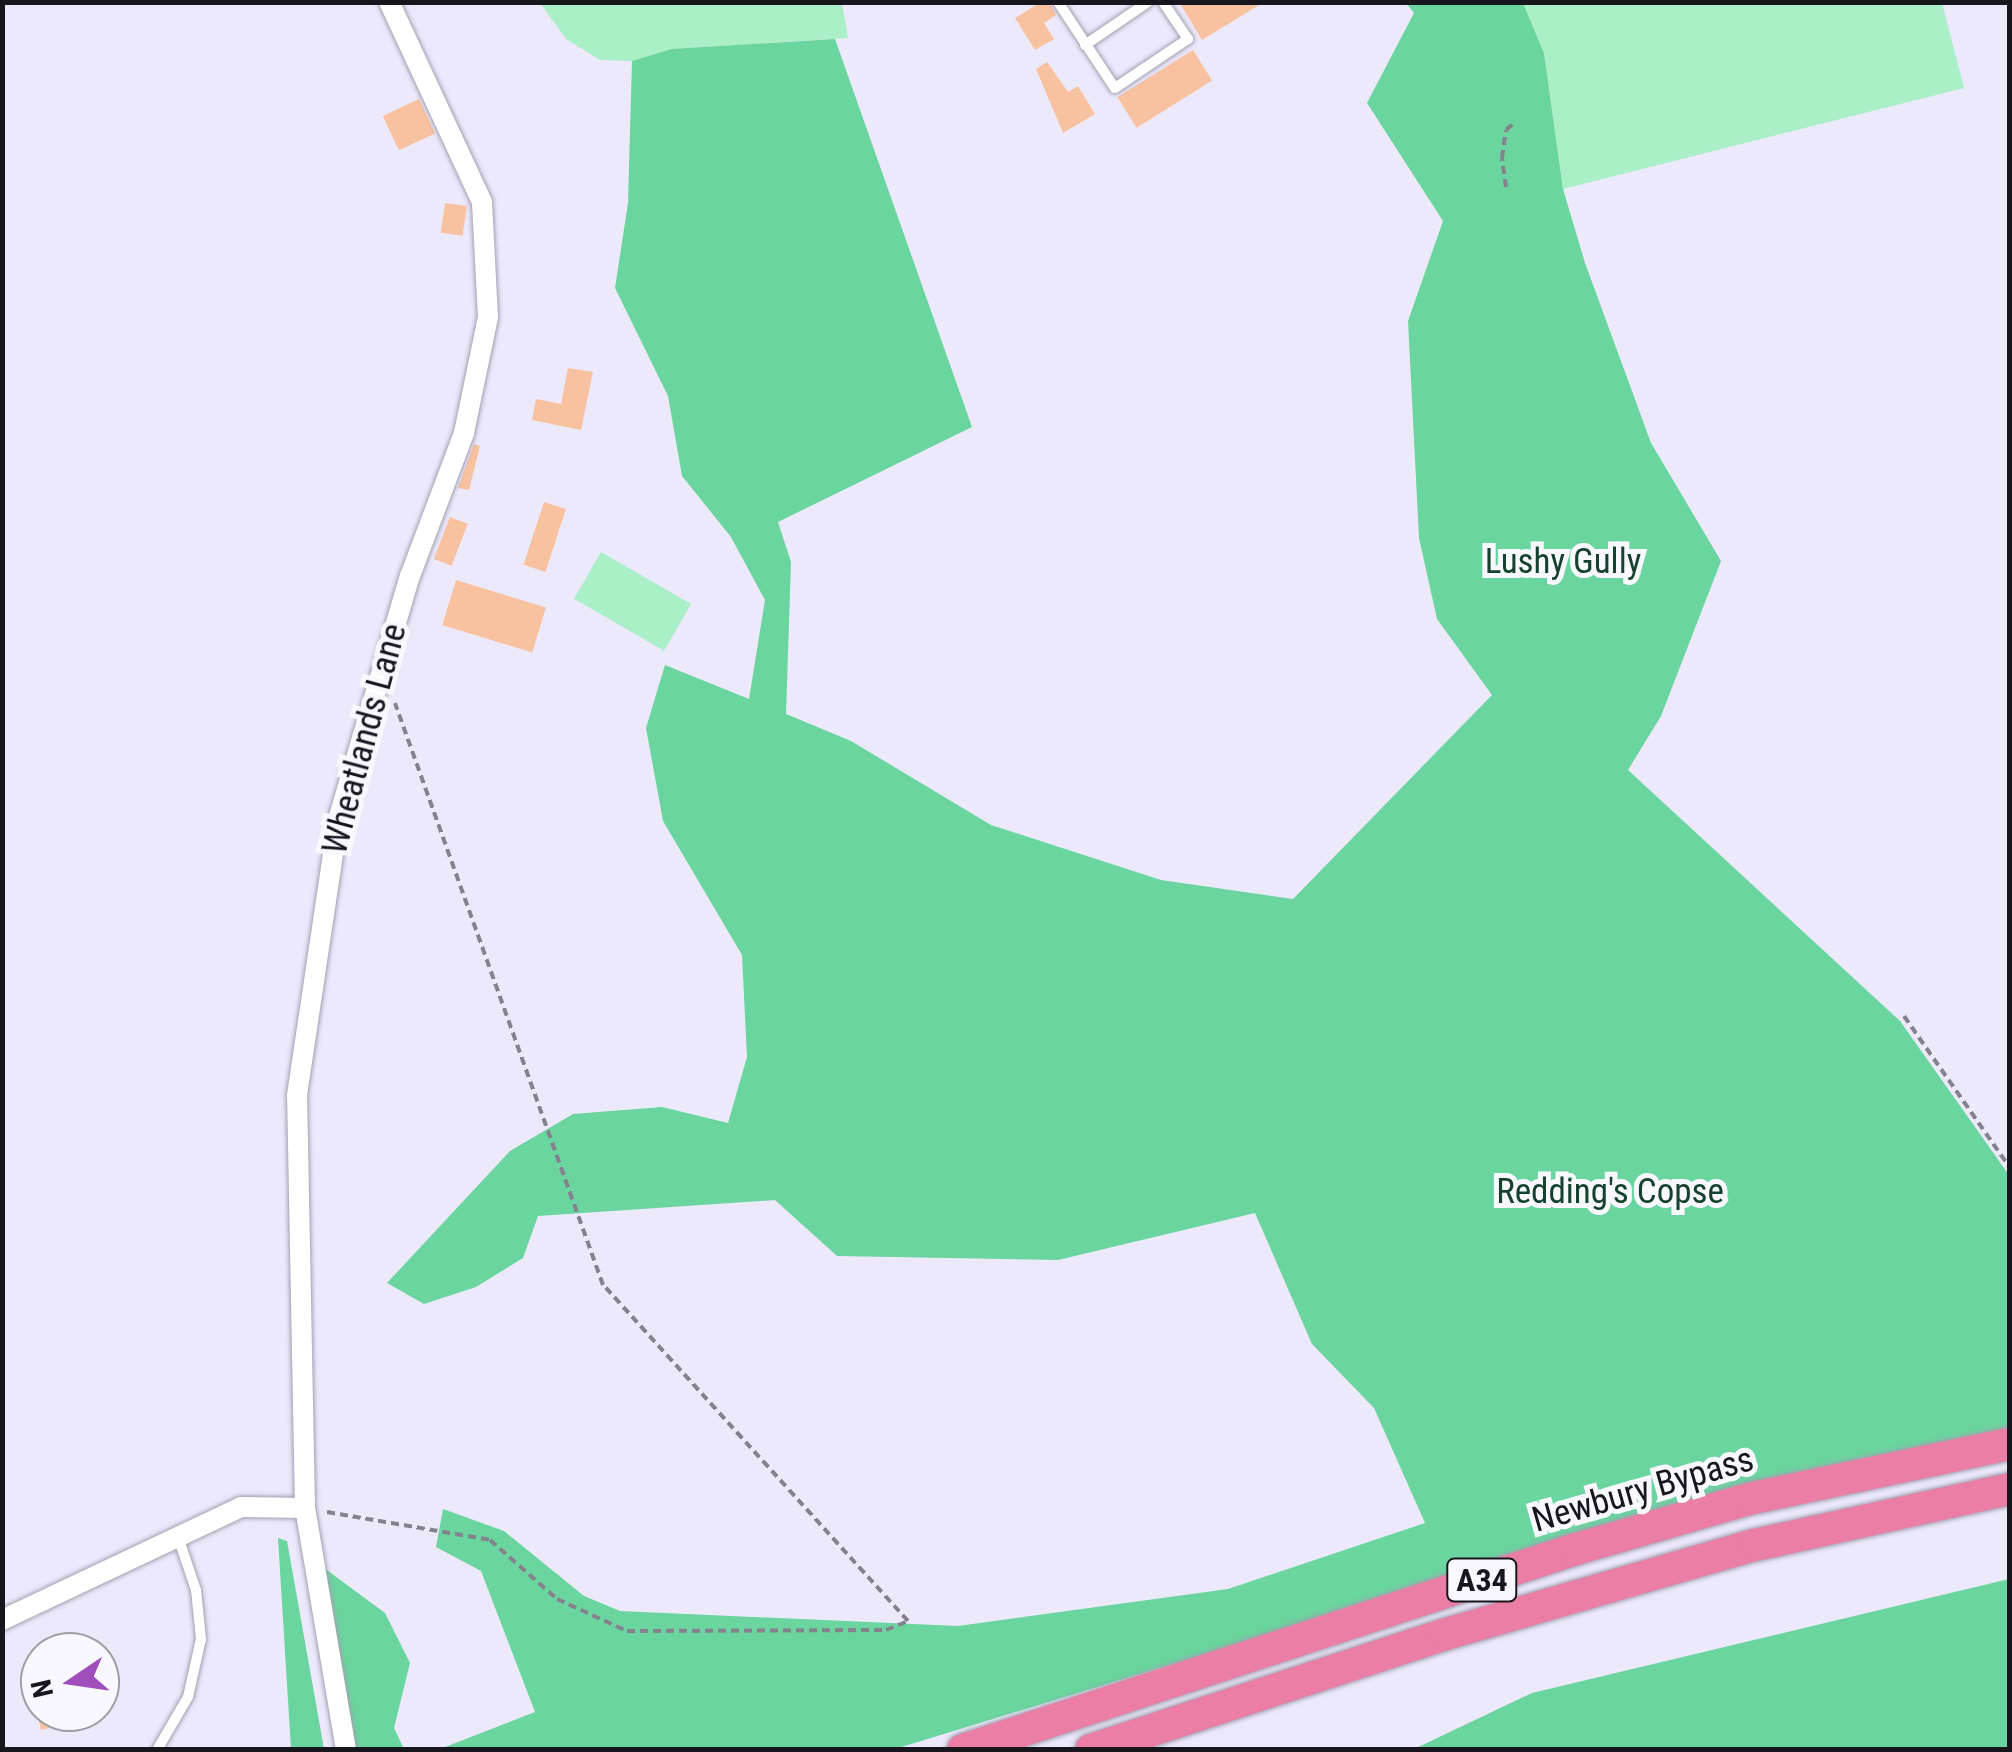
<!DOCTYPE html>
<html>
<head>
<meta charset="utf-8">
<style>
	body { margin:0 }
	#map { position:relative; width:2012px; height:1752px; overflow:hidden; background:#ece9fb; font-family:"Roboto Condensed",sans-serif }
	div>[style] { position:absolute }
	.green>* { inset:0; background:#aaefc8; transform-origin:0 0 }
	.forest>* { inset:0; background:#6ad59e }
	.building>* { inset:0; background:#f8c1a0; transform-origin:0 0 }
	.path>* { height:4px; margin-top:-2px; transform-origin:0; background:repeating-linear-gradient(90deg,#84828e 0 8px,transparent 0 13px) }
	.roads { filter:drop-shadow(0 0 2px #a3a0b1) drop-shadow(0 0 2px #a3a0b1) }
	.service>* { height:10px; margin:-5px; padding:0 5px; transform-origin:5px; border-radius:5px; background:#fff }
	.minor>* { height:20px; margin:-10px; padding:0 10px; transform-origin:10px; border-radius:10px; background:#fff }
	.trunk>* { height:32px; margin:-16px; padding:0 16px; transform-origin:16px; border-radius:16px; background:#ea7ea4 }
	span { translate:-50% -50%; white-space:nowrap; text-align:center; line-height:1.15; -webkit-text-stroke:10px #f9f8ff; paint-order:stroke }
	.shield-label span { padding:2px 8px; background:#f9f8ff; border:2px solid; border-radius:8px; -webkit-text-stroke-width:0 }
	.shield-label { font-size:32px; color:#17161c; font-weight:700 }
	.park-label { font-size:35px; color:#15422c }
	.street-label { font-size:35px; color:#17161c }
	.frame { position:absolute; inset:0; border:5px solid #17161c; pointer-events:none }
	.north { position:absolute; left:20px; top:1632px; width:100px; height:100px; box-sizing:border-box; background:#f9f8ff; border:2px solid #9f9ea4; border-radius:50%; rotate:257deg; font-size:28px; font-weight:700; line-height:40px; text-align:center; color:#17161c }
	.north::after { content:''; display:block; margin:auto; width:35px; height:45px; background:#a14ebd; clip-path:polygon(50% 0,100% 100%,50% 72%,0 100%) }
</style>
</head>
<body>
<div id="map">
	<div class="green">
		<i style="clip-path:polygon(540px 3px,842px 3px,848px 38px,671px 49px,632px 61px,600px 60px,566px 39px)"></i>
		<i style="clip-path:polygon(1523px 3px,1942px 3px,1964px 88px,1563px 189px,1544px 53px)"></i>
		<i style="left:601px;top:552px;width:104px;height:54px;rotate:30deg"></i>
	</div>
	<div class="forest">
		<i style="clip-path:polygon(1406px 3px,1523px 3px,1544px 53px,1563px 189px,1585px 263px,1651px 443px,1721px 561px,1661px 716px,1628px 770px,1900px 1021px,2009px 1175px,2009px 1430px,1502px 1563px,895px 1749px,440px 1749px,535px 1712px,481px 1571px,436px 1547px,443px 1509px,504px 1531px,584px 1596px,620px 1611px,958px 1626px,1228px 1589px,1425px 1523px,1374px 1408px,1312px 1344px,1255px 1213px,1058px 1260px,837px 1256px,775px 1200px,538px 1216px,523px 1258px,476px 1287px,424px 1304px,387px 1283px,510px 1151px,573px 1114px,662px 1107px,728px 1123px,747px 1057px,742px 955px,663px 821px,646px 728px,665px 665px,749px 699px,765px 600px,731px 537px,682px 476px,668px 396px,615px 288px,628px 203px,632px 61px,671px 49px,835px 39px,972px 427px,778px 522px,791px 562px,786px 714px,851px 741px,991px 825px,1161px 880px,1293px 899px,1492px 695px,1437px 619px,1419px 538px,1408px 321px,1443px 221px,1367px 103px,1414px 13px)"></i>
		<i style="clip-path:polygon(278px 1538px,287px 1541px,324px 1749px,291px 1749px)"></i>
		<i style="clip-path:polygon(316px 1562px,385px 1613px,410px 1663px,394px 1728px,404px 1749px,351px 1749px)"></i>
		<i style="clip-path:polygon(2009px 1579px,2009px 1749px,1414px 1749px,1532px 1693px)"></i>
	</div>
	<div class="building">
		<i style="clip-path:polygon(1041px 2px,1049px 2px,1056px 15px,1044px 23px,1054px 39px,1035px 50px,1015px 18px)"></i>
		<i style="clip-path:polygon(1179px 2px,1264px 2px,1202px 40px)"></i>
		<i style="left:1193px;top:50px;width:36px;height:89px;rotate:58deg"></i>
		<i style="clip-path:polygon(1047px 62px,1068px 92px,1078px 86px,1095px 114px,1063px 133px,1036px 69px)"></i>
		<i style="left:419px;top:99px;width:38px;height:40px;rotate:65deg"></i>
		<i style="left:445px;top:203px;width:22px;height:30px;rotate:8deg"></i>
		<i style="clip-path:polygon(568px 368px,593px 372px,581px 430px,532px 420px,536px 399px,561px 404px)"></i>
		<i style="clip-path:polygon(474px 444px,480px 446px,469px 490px,458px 488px)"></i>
		<i style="left:544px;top:502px;width:23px;height:66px;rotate:18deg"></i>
		<i style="left:450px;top:517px;width:19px;height:45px;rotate:21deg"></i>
		<i style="left:456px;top:580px;width:94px;height:47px;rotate:17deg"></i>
		<i style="clip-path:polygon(37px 1712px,55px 1712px,58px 1726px,41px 1730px)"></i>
	</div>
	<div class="path">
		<i style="left:1506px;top:187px;width:29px;rotate:-98deg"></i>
		<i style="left:1502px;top:158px;width:28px;rotate:-82deg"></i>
		<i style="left:1506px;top:130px;width:12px;rotate:-42deg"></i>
		<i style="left:1904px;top:1016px;width:185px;rotate:55.1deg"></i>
		<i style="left:327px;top:1512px;width:165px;rotate:9.7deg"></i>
		<i style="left:490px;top:1540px;width:89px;rotate:41.4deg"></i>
		<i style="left:557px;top:1599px;width:77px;rotate:24.6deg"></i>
		<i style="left:627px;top:1631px;width:259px;rotate:-0.2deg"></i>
		<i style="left:886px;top:1630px;width:24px;rotate:-22deg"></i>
		<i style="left:908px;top:1621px;width:454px;rotate:-132.2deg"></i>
		<i style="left:603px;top:1285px;width:618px;rotate:-109.67deg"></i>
	</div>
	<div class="roads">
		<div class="service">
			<i style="left:1058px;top:2px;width:103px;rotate:56.5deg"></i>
			<i style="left:1115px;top:88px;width:88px;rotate:-33.9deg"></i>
			<i style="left:1188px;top:39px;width:45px;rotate:-124deg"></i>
			<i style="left:1085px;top:45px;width:76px;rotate:-34.3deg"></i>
			<i style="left:157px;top:1750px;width:61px;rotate:-59.7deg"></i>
			<i style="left:188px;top:1697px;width:59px;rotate:-77.4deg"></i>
			<i style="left:201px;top:1639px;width:49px;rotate:-95.8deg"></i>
			<i style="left:196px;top:1590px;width:59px;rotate:-108.7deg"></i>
		</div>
		<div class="minor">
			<i style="left:2px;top:1620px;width:264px;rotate:-25.3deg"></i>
			<i style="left:241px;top:1507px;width:64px;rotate:0.9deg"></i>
			<i style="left:346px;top:1750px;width:245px;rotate:-99.6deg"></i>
			<i style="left:305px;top:1508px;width:413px;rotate:-91.1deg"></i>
			<i style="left:297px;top:1095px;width:278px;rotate:-81.5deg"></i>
			<i style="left:338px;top:820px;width:254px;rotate:-73.6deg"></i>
			<i style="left:410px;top:576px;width:153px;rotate:-69.3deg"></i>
			<i style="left:464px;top:433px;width:118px;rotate:-78.3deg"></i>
			<i style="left:488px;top:317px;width:115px;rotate:-93deg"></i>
			<i style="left:482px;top:202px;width:221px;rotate:-114.9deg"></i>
		</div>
		<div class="trunk">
			<i style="left:963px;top:1750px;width:645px;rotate:-18.15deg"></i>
			<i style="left:1576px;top:1549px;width:184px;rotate:-16.1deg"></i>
			<i style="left:1753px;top:1498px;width:263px;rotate:-11.9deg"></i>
			<i style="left:1091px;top:1750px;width:373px;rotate:-18.1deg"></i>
			<i style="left:1446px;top:1634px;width:322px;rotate:-16.1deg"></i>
			<i style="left:1755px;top:1545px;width:261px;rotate:-12.4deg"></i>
		</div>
	</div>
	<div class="shield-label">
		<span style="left:1482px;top:1580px">A34</span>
	</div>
	<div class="park-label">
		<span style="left:1563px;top:562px">Lushy Gully</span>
		<span style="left:1610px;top:1192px">Redding's Copse</span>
	</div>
	<div class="street-label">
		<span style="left:365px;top:739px;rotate:-75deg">Wheatlands Lane</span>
		<span style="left:1643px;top:1490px;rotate:-16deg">Newbury Bypass</span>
	</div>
	<div class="frame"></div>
	<div class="north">N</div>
</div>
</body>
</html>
